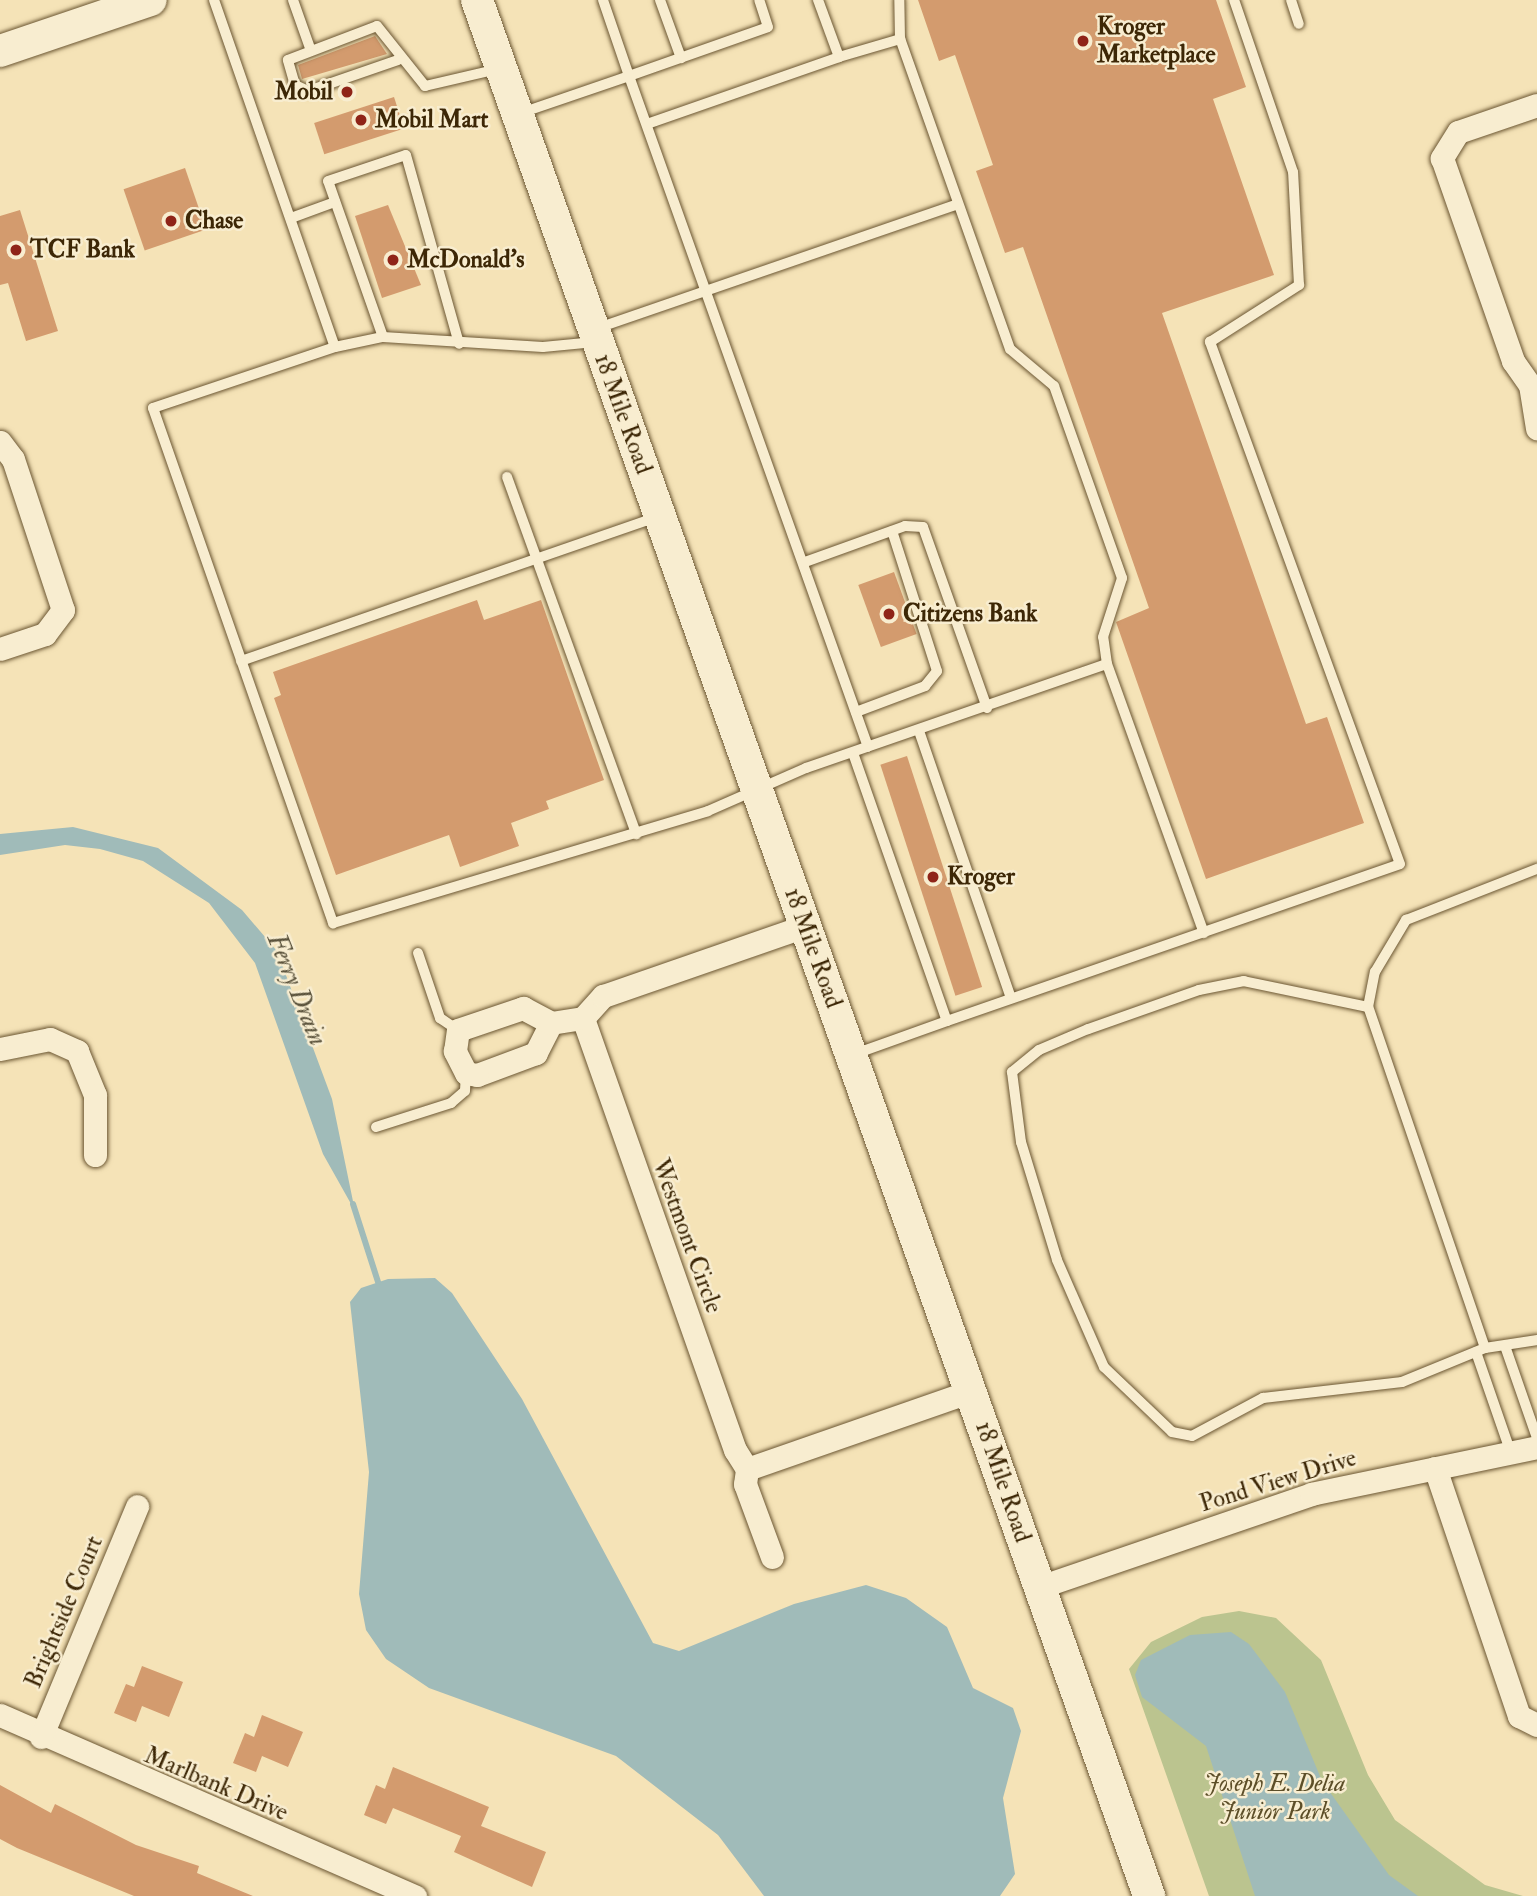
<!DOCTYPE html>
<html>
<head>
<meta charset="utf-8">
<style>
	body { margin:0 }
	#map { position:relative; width:1537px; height:1896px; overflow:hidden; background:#f5e3b7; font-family:"IM FELL Double Pica",serif }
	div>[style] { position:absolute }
	.green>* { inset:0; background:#bbc48f }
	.water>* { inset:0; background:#a0bbb9 }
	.stream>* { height:6px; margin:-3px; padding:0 3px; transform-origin:3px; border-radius:3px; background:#a0bbb9 }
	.building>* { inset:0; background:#d39b6e; transform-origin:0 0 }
	.roads { filter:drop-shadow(0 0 2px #6b5632) drop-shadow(0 0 2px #6b5632) }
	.service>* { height:10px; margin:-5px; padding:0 5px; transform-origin:5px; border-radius:5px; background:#f8edd0 }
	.minor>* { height:23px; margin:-11.5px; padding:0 11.5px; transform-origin:11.5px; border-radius:11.5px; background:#f8edd0 }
	.secondary>* { height:32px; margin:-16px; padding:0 16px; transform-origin:16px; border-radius:16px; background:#f8edd0 }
	.dots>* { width:19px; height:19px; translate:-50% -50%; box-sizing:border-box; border:4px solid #f8edd0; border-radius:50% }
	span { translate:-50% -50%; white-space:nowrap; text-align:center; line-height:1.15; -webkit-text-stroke:5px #f8edd0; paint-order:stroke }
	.poi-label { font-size:24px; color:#3d2706; font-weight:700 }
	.left { translate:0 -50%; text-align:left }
	.right { translate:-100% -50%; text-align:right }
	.street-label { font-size:24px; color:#3d2706 }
	.park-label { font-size:24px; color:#5c4e28; font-style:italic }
	.water-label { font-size:26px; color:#5b533c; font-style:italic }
</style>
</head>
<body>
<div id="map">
	<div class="green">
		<i style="clip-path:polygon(1239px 1611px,1276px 1618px,1321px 1660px,1368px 1775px,1395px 1820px,1485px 1885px,1523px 1896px,1209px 1896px,1129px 1669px,1151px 1642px,1202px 1617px)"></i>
	</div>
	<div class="water">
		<i style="clip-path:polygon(73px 827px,158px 848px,242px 910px,277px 951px,332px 1099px,355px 1211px,323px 1154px,255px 963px,209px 903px,143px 861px,100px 849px,65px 845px,0 855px,0 834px)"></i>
		<i style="clip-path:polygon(435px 1278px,452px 1293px,522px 1399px,653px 1643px,679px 1651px,794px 1604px,866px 1585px,906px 1598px,947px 1627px,973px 1688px,1013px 1708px,1021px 1731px,1003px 1798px,1015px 1874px,1000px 1896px,764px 1896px,718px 1835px,616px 1756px,429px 1688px,386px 1659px,366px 1630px,359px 1594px,369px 1472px,350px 1302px,361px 1288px,388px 1279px)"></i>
		<i style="clip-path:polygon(1231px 1632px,1249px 1644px,1285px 1692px,1322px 1781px,1389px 1875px,1418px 1896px,1255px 1896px,1206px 1746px,1142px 1697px,1135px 1675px,1141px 1660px,1190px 1635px)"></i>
	</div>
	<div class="stream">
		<i style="left:353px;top:1204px;width:82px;rotate:72.2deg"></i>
	</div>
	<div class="building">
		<i style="clip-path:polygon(918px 0,1216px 0,1246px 87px,1213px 99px,1274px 275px,1162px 313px,1306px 724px,1327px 717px,1364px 823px,1206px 879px,1116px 622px,1149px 608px,1023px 247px,1005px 253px,976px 171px,993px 165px,955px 55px,939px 61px)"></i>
		<i style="clip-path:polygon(375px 36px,387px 54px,302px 79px,298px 65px)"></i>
		<i style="left:394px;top:97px;width:33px;height:84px;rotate:72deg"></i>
		<i style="left:185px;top:168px;width:65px;height:65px;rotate:71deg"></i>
		<i style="clip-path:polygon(388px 205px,421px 285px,382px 298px,355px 216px)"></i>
		<i style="clip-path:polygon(20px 210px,58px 331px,26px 341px,8px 283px,0 285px,0 216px)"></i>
		<i style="left:894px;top:572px;width:66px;height:38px;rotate:70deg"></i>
		<i style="clip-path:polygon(477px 600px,484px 620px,541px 600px,604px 780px,546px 801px,549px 809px,511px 823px,519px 846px,460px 867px,449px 835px,336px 875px,274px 698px,281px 695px,273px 672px)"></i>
		<i style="left:907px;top:756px;width:243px;height:28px;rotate:72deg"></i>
		<i style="clip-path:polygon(142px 1666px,183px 1682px,169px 1717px,142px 1706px,136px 1722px,114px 1713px,126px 1684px,134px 1687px)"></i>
		<i style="clip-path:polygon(262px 1715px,303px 1732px,288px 1767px,262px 1756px,256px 1772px,233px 1763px,245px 1733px,254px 1737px)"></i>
		<i style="clip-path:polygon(393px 1767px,489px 1807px,481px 1826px,546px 1852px,532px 1887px,454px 1852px,461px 1836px,393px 1808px,386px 1824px,364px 1815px,376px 1785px,385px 1789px)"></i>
		<i style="clip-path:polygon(0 1785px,51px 1813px,55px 1804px,136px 1845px,199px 1866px,197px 1873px,253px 1896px,134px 1896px,17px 1848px,0 1839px)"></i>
	</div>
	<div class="roads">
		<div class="service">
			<i style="left:214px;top:0;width:367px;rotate:70.8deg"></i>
			<i style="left:335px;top:347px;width:192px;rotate:161.5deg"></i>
			<i style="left:153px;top:408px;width:546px;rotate:70.73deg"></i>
			<i style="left:333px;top:923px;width:391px;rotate:-16.6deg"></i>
			<i style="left:708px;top:811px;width:107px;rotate:-23.7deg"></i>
			<i style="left:806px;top:768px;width:318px;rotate:-19.1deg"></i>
			<i style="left:1107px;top:664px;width:27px;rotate:-98deg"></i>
			<i style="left:1103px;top:637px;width:62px;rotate:-72.1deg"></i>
			<i style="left:1122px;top:578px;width:204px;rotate:-109.5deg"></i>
			<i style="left:1054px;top:386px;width:57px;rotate:-139.9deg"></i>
			<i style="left:1010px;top:349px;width:329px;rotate:-109.5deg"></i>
			<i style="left:900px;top:39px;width:39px;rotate:-91deg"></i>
			<i style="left:293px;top:0;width:51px;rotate:70.5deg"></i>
			<i style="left:603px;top:0;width:80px;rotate:71.1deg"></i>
			<i style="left:629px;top:76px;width:147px;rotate:-19.4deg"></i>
			<i style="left:768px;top:27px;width:28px;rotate:-108deg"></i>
			<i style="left:660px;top:0;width:62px;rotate:70.1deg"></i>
			<i style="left:1291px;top:0;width:25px;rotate:72deg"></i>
			<i style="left:839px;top:57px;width:64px;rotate:-16.4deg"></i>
			<i style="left:398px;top:60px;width:95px;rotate:161deg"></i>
			<i style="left:308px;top:91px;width:14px;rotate:-155deg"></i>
			<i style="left:295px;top:85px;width:26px;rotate:-106deg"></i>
			<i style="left:288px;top:60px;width:95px;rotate:-20.9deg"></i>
			<i style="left:377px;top:26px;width:77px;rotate:51.3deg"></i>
			<i style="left:425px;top:86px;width:75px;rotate:-13.1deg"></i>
			<i style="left:521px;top:113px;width:114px;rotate:-18.9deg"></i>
			<i style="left:629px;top:76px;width:712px;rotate:70.39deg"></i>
			<i style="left:647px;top:124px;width:203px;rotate:-19.2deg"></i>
			<i style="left:839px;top:57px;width:61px;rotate:-110.2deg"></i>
			<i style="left:291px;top:218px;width:47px;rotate:-20deg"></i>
			<i style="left:595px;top:329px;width:383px;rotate:-19deg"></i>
			<i style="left:383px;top:337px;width:165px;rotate:-109.4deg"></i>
			<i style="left:328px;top:181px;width:82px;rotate:-18.4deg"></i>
			<i style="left:406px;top:155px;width:196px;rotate:74.3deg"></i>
			<i style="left:335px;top:347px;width:49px;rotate:-11.8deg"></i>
			<i style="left:383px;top:337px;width:160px;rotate:3.6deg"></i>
			<i style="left:543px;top:347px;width:52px;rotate:-5.5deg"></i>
			<i style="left:507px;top:477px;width:380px;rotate:70.1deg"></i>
			<i style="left:805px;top:562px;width:106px;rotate:-19.8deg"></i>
			<i style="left:905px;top:526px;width:18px;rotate:3deg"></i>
			<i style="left:923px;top:527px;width:192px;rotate:70.5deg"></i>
			<i style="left:241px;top:661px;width:440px;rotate:-19.1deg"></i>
			<i style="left:1107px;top:664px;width:286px;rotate:70.2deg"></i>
			<i style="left:856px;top:712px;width:74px;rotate:-20.6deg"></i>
			<i style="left:925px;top:686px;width:19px;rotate:-51deg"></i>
			<i style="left:937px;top:671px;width:147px;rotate:-107.8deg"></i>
			<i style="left:919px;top:731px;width:282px;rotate:71deg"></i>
			<i style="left:853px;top:753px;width:284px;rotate:70.7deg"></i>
			<i style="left:947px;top:1021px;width:98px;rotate:160.3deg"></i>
			<i style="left:418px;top:953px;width:69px;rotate:71.3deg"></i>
			<i style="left:440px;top:1018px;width:22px;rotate:34deg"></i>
			<i style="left:1368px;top:1007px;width:127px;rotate:-168.2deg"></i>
			<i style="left:1244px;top:981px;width:46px;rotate:168.7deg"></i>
			<i style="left:1199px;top:990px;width:118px;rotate:160.6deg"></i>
			<i style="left:1088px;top:1029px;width:53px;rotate:156.8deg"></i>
			<i style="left:1039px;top:1050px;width:35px;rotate:141deg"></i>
			<i style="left:1012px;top:1072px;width:71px;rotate:82.7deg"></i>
			<i style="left:1021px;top:1142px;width:123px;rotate:73deg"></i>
			<i style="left:1057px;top:1260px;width:117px;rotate:66.3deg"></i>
			<i style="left:1104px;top:1367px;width:94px;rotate:43.7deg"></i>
			<i style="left:1172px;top:1432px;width:20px;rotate:11deg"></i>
			<i style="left:1192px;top:1436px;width:81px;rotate:-28.2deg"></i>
			<i style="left:1263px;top:1398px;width:140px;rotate:-6.6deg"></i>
			<i style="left:1402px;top:1382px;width:90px;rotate:-22.3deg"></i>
			<i style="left:1485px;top:1348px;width:53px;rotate:-8.7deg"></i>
			<i style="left:947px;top:1021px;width:479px;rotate:-19.1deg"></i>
			<i style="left:1400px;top:864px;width:556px;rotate:-110deg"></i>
			<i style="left:1210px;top:342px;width:106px;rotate:-32.6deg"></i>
			<i style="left:1299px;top:285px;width:113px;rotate:-93deg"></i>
			<i style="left:1293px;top:172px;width:182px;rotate:-108.9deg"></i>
			<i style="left:376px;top:1127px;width:79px;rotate:-17.7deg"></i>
			<i style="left:451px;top:1103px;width:18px;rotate:-41deg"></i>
			<i style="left:465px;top:1091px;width:18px;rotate:-87deg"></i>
			<i style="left:1505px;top:1346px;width:97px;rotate:70.8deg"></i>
			<i style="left:1485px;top:1348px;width:361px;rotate:-108.9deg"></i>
			<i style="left:1368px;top:1007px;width:36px;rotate:-79deg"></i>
			<i style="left:1375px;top:972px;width:61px;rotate:-59.2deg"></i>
			<i style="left:1406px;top:920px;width:141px;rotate:-21.3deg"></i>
			<i style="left:1476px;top:1352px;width:107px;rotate:70.9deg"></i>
		</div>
		<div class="minor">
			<i style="left:1537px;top:105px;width:83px;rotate:161.1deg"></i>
			<i style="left:1458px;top:132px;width:31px;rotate:122deg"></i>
			<i style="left:1442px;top:158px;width:215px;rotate:70.7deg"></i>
			<i style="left:1513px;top:361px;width:29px;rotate:55deg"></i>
			<i style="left:1530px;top:385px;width:44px;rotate:80.8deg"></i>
			<i style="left:0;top:442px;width:21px;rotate:53deg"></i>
			<i style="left:13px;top:459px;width:159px;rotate:71.7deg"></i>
			<i style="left:63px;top:610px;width:30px;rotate:127deg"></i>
			<i style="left:45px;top:634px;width:47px;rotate:161.6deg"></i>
			<i style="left:551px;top:1023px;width:34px;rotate:117deg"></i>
			<i style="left:536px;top:1053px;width:63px;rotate:159.6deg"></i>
			<i style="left:477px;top:1075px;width:11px;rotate:-170deg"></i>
			<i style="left:466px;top:1073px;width:25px;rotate:-117deg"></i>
			<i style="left:455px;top:1051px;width:21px;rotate:-82deg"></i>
			<i style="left:458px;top:1030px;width:69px;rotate:-18.7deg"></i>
			<i style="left:523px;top:1008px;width:32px;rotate:28deg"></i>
			<i style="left:551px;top:1023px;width:32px;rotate:-9deg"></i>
			<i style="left:0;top:1049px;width:51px;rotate:-11.3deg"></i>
			<i style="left:50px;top:1039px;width:30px;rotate:24deg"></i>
			<i style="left:77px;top:1051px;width:48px;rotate:67.8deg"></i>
			<i style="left:95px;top:1095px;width:60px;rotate:90deg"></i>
			<i style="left:1435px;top:1468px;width:262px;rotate:71.3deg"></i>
			<i style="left:1519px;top:1716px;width:20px;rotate:27deg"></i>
			<i style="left:747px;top:1469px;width:237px;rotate:-19.2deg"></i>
			<i style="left:772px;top:1557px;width:78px;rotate:-110.3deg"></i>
			<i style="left:745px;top:1484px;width:15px;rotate:-82deg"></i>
			<i style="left:747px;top:1469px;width:22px;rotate:-122deg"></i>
			<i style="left:735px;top:1450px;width:458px;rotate:-109.4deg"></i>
			<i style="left:583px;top:1018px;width:30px;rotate:-48deg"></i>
			<i style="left:603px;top:996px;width:214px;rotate:-19.1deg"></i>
			<i style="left:1040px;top:1587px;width:287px;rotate:-18.9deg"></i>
			<i style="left:1311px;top:1494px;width:231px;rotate:-11.7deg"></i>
			<i style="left:0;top:1715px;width:453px;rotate:23.6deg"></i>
			<i style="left:41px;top:1737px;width:250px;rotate:-67.4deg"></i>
		</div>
		<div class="secondary">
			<i style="left:477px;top:0;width:2012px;rotate:70.48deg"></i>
			<i style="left:0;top:51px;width:159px;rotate:-18.7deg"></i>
		</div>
	</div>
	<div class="dots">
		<i style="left:1083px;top:41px;background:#8f2418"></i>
		<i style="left:347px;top:92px;background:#8f2418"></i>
		<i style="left:361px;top:120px;background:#8f2418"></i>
		<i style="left:171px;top:221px;background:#8f2418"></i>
		<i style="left:16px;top:250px;background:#8f2418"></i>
		<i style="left:393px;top:260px;background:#8f2418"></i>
		<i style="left:889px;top:614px;background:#8f2418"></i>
		<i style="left:933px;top:877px;background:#8f2418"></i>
	</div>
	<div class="poi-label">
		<span class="left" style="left:1097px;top:41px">Kroger<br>Marketplace</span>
		<span class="right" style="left:333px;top:92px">Mobil</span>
		<span class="left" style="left:375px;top:120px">Mobil Mart</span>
		<span class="left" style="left:185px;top:221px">Chase</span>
		<span class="left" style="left:30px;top:250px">TCF Bank</span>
		<span class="left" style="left:407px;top:260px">McDonald's</span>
		<span class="left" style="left:903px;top:614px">Citizens Bank</span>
		<span class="left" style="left:947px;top:877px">Kroger</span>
	</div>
	<div class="street-label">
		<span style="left:623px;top:414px;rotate:70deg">18 Mile Road</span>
		<span style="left:813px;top:948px;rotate:70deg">18 Mile Road</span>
		<span style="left:687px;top:1236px;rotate:70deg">Westmont Circle</span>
		<span style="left:1278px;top:1481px;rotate:-17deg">Pond View Drive</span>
		<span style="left:1003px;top:1482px;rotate:71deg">18 Mile Road</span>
		<span style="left:64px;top:1612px;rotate:-67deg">Brightside Court</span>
		<span style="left:216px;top:1784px;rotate:23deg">Marlbank Drive</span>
	</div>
	<div class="park-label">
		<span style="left:1275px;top:1798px">Joseph E. Delia<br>Junior Park</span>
	</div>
	<div class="water-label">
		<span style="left:296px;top:990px;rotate:68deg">Ferry Drain</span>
	</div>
</div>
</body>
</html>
